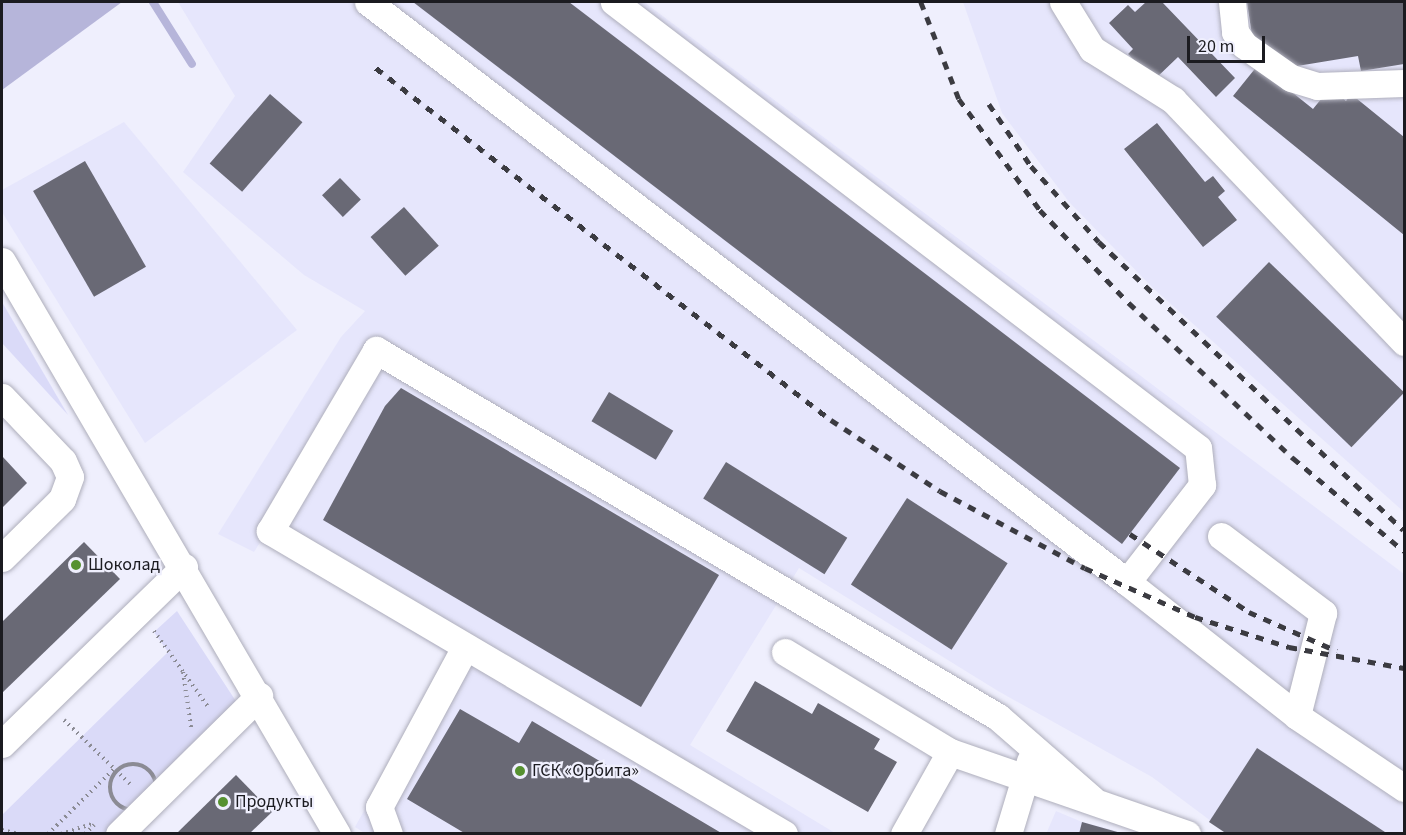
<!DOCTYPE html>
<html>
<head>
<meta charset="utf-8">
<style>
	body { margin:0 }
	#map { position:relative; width:1406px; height:835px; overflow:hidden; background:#efeffd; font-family:"Source Sans 3",sans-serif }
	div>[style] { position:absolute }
	.built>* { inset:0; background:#e6e6fc }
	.green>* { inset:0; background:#dadaf8 }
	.water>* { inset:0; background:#b6b5da }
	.stream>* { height:8px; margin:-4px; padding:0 4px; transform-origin:4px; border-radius:4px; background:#b6b5da }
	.building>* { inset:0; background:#696975; transform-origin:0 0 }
	.path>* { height:4px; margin-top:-2px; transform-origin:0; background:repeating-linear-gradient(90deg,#8b8b94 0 1.5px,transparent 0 6px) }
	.path>.ring { margin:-2px; padding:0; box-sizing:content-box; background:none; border:4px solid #8b8b94; border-radius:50% }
	.roads { filter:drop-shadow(0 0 2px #aeaebb) drop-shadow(0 0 2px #aeaebb) }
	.minor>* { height:27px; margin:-13.5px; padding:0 13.5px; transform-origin:13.5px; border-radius:13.5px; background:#fff }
	.rail>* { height:4.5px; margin-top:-2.25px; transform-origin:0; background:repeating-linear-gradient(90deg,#3b3b41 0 8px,transparent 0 16px) }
	.dots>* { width:16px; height:16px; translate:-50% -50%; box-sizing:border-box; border:3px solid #efeffd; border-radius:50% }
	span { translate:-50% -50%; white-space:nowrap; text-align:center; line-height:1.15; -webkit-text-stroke:4.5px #efeffd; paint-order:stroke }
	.poi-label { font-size:18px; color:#1b1b20 }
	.left { translate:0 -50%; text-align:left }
	.frame { position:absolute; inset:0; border:3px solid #1b1b20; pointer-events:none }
	.scale { position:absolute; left:1187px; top:36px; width:78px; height:27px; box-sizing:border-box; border:3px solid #1b1b20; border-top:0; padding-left:8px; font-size:18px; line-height:21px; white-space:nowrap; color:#1b1b20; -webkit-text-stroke:4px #efeffd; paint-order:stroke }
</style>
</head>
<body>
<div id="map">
	<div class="built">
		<i style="clip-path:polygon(178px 2px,644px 2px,1404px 574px,1404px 833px,1227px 833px,1152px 777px,998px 691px,799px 568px,690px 745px,835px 833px,366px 834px,355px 827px,450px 655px,261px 541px,254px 552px,218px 534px,341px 337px,365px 311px,304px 275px,183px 172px,235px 96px)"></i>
		<i style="clip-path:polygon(963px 2px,1404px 2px,1404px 512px,1154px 289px,1069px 202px,1002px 113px)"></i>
		<i style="clip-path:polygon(124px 122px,297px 330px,145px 443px,2px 212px,2px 190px)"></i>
		<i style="clip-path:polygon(1056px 811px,1082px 822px,1124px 833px,1046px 834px)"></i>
	</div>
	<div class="green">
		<i style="clip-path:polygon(2px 302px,68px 415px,2px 343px)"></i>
		<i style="clip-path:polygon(177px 611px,243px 712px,119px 833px,2px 834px,2px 815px,168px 652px,154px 632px)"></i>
	</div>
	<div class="water">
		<i style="clip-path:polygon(2px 2px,122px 2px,2px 90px)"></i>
	</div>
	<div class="stream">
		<i style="left:153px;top:2px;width:73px;rotate:57.8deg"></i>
	</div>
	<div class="building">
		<i style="clip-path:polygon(413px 2px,569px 2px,1180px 468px,1122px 544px)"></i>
		<i style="clip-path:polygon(1146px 2px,1162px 2px,1235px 78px,1216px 97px,1178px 57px,1154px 80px,1128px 54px,1133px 49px,1109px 23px,1128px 5px,1135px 12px)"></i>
		<i style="clip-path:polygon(1247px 2px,1404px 2px,1404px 64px,1361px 71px,1358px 56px,1285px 68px,1253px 42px)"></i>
		<i style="clip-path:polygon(1258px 65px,1313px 109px,1330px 88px,1346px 101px,1351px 94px,1404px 137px,1404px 235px,1233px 96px)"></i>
		<i style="left:270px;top:94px;width:43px;height:92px;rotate:41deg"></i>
		<i style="clip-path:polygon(1157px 123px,1205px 182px,1213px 176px,1225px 191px,1218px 197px,1237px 220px,1203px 247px,1124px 149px)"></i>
		<i style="left:85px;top:161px;width:122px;height:60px;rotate:60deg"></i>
		<i style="left:340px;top:178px;width:30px;height:25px;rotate:46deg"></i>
		<i style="left:404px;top:207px;width:52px;height:45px;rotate:48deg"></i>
		<i style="left:1269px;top:262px;width:188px;height:76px;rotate:44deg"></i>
		<i style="clip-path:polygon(401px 388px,719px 575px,641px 707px,323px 520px,385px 406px)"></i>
		<i style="left:609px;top:392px;width:75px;height:34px;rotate:31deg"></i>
		<i style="clip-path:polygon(2px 456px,27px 483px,2px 508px)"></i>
		<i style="left:726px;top:462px;width:143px;height:43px;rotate:32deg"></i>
		<i style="left:907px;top:498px;width:120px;height:103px;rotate:33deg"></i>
		<i style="clip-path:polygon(84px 542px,120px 579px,2px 693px,2px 622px)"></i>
		<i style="clip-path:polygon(755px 681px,812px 714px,818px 703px,880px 739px,874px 749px,897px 762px,868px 812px,726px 731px)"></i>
		<i style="clip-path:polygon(460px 709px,519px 743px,532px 721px,723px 834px,466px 834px,407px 799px)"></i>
		<i style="clip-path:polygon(1257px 748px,1388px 834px,1227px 834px,1209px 822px)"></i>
		<i style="clip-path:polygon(236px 775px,272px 812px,249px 834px,176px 834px)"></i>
		<i style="clip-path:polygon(1082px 822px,1121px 833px,1121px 834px,1079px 834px)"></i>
	</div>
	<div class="path">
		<i style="left:154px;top:631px;width:95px;rotate:54.5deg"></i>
		<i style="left:183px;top:672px;width:56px;rotate:81.7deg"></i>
		<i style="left:64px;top:720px;width:95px;rotate:44.1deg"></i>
		<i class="ring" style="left:110px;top:764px;width:42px;height:42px"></i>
		<i style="left:2px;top:830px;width:17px;rotate:13deg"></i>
		<i style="left:48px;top:834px;width:93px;rotate:-44.6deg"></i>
		<i style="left:61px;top:834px;width:35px;rotate:-18deg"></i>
		<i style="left:85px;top:834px;width:13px;rotate:-45deg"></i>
	</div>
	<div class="roads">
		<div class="minor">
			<i style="left:368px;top:2px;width:955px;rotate:37.39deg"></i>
			<i style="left:1127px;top:582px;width:123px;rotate:-52.3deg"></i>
			<i style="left:1202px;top:485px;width:37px;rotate:-96deg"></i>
			<i style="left:1198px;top:448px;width:735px;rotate:-142.63deg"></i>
			<i style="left:1063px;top:2px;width:55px;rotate:58.3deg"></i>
			<i style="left:1092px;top:49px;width:96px;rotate:32.2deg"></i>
			<i style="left:1173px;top:100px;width:335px;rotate:46.3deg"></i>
			<i style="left:1232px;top:2px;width:30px;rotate:84deg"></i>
			<i style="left:1235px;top:32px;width:16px;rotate:55deg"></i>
			<i style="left:1244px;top:45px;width:57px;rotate:35.1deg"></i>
			<i style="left:1291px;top:78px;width:27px;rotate:17deg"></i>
			<i style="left:1317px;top:86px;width:87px;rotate:-2deg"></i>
			<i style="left:2px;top:261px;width:664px;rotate:59.69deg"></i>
			<i style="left:2px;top:397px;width:88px;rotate:46.4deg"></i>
			<i style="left:63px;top:461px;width:17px;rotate:66deg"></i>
			<i style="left:70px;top:477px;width:23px;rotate:110deg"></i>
			<i style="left:62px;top:499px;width:84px;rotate:135.5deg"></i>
			<i style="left:1221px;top:536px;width:128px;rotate:37deg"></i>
			<i style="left:1323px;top:613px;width:106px;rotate:104.2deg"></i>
			<i style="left:1127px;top:582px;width:216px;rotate:38.2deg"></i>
			<i style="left:1297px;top:716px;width:129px;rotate:33.9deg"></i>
			<i style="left:785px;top:652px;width:193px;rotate:31.2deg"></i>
			<i style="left:950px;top:752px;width:251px;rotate:19.1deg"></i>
			<i style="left:2px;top:744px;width:254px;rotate:-44.2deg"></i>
			<i style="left:119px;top:834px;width:197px;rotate:-44.6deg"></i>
			<i style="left:389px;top:834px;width:29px;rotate:-110deg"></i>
			<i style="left:379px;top:807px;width:182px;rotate:-61.7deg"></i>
			<i style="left:784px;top:834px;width:597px;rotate:-149.48deg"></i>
			<i style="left:270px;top:531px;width:210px;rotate:-59.6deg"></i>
			<i style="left:376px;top:350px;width:722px;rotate:30.54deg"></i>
			<i style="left:998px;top:717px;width:125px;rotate:41.1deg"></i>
			<i style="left:904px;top:834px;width:94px;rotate:-60.7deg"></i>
			<i style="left:1008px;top:834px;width:76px;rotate:-73.2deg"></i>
		</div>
	</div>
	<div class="rail">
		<i style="left:921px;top:2px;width:104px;rotate:68.6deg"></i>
		<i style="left:959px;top:99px;width:137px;rotate:53.9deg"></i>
		<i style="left:1040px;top:210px;width:129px;rotate:46.3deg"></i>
		<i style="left:1129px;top:303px;width:226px;rotate:43.4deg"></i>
		<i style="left:1293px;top:458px;width:145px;rotate:40deg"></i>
		<i style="left:376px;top:68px;width:575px;rotate:37.73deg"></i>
		<i style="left:831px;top:420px;width:130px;rotate:33.1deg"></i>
		<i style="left:940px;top:491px;width:164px;rotate:28deg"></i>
		<i style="left:1085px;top:568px;width:120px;rotate:24deg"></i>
		<i style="left:1195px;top:617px;width:99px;rotate:17.7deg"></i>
		<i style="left:1289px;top:647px;width:117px;rotate:10.3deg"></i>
		<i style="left:989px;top:104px;width:75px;rotate:55.9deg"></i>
		<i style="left:1031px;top:166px;width:102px;rotate:48.2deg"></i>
		<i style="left:1099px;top:242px;width:419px;rotate:43.4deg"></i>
		<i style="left:1130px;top:534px;width:142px;rotate:33.2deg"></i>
		<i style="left:1249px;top:612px;width:96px;rotate:23.9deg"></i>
	</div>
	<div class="dots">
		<i style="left:76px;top:565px;background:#569130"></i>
		<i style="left:520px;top:771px;background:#569130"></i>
		<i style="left:223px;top:802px;background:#569130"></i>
	</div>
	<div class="poi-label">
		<span class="left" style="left:88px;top:565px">Шоколад</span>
		<span class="left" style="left:532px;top:771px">ГСК «Орбита»</span>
		<span class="left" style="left:235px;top:802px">Продукты</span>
	</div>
	<div class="frame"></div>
	<div class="scale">20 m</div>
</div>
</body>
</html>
